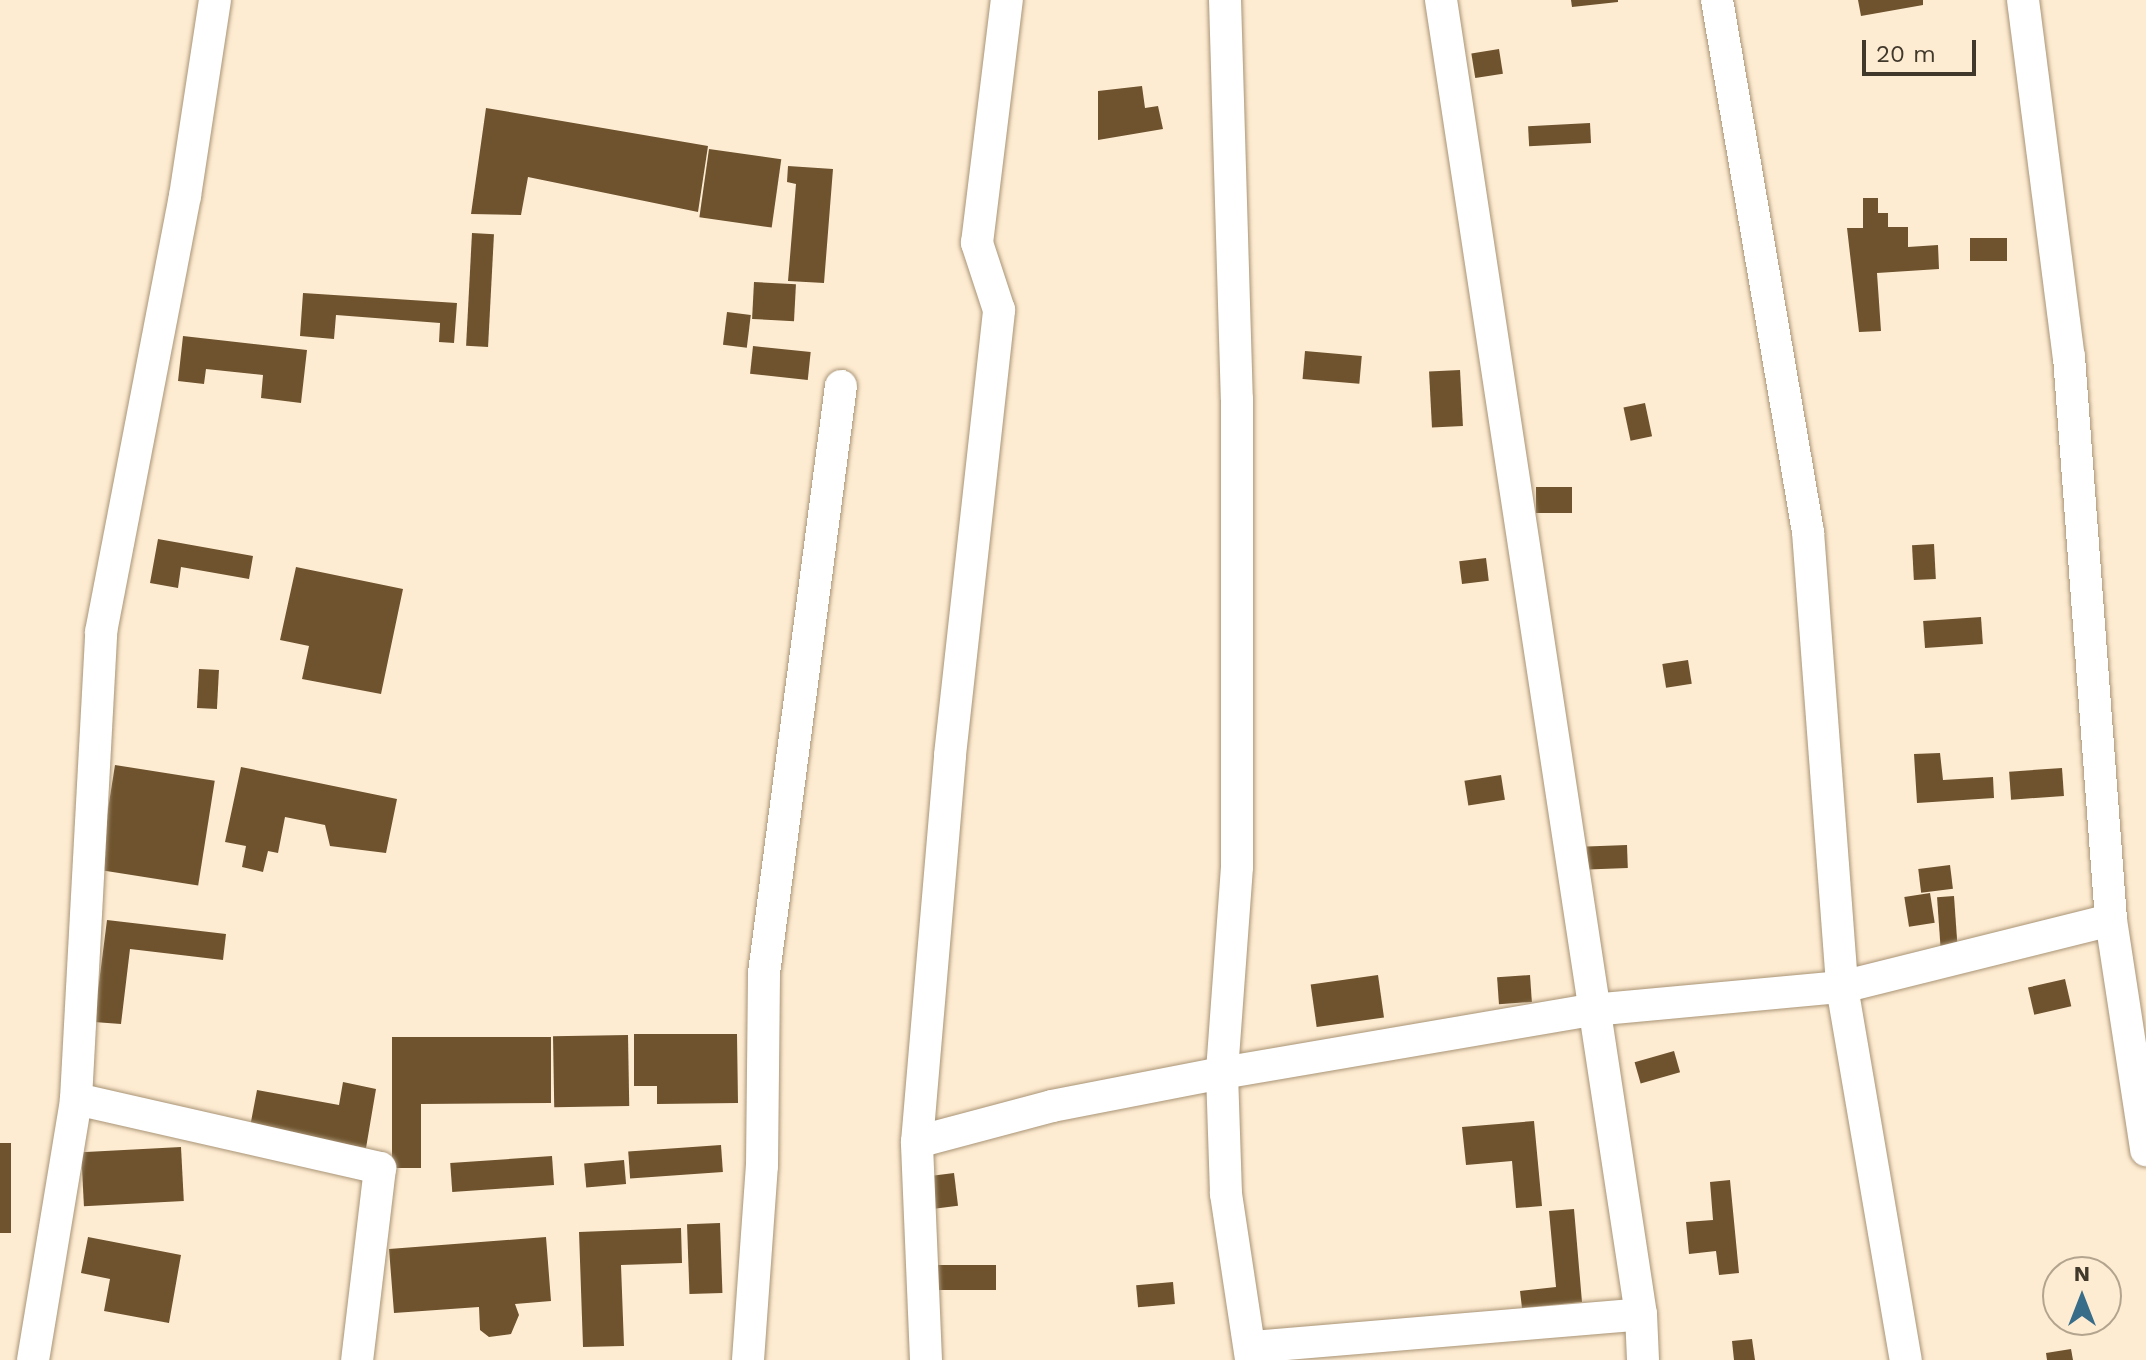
<!DOCTYPE html>
<html>
<head>
<meta charset="utf-8">
<style>
	body { margin:0 }
	#map { position:relative; width:2146px; height:1360px; overflow:hidden; background:#feecd2; font-family:"Work Sans",sans-serif }
	div>[style] { position:absolute }
	.building>* { inset:0; background:#6e532e; transform-origin:0 0 }
	.roads { filter:drop-shadow(0 0 2px #a99476) drop-shadow(0 0 2px #a99476) }
	.minor>* { height:32px; margin:-16px; padding:0 16px; transform-origin:16px; border-radius:16px; background:#fff }
	span { translate:-50% -50%; white-space:nowrap; text-align:center; line-height:1.15; -webkit-text-stroke:8px #feecd2; paint-order:stroke }
	.north { position:absolute; left:2042px; top:1256px; width:80px; height:80px; box-sizing:border-box; background:#feecd2; border:2px solid #b2a48f; border-radius:50%; rotate:0deg; font-size:22px; font-weight:700; line-height:32px; text-align:center; color:#40382b }
	.north::after { content:''; display:block; margin:auto; width:28px; height:36px; background:#386d89; clip-path:polygon(50% 0,100% 100%,50% 72%,0 100%) }
	.scale { position:absolute; left:1862px; top:40px; width:114px; height:36px; box-sizing:border-box; border:4px solid #40382b; border-top:0; padding-left:10px; font-size:24px; line-height:28px; white-space:nowrap; color:#40382b; -webkit-text-stroke:6px #feecd2; paint-order:stroke }
</style>
</head>
<body>
<div id="map">
	<div class="building">
		<i style="clip-path:polygon(1571px 0,1618px 0,1618px 2px,1572px 7px)"></i>
		<i style="clip-path:polygon(1858px 0,1923px 0,1923px 5px,1861px 16px)"></i>
		<i style="left:1499px;top:49px;width:25px;height:28px;rotate:81deg"></i>
		<i style="clip-path:polygon(1142px 86px,1145px 108px,1158px 106px,1163px 129px,1098px 140px,1098px 91px)"></i>
		<i style="clip-path:polygon(486px 108px,708px 146px,698px 212px,528px 177px,521px 215px,471px 214px)"></i>
		<i style="left:1590px;top:123px;width:20px;height:62px;rotate:87deg"></i>
		<i style="left:709px;top:149px;width:73px;height:69px;rotate:8deg"></i>
		<i style="clip-path:polygon(788px 166px,833px 169px,824px 283px,788px 281px,796px 184px,787px 182px)"></i>
		<i style="clip-path:polygon(1863px 198px,1878px 198px,1878px 213px,1888px 213px,1888px 227px,1908px 227px,1908px 247px,1938px 245px,1939px 269px,1877px 273px,1881px 331px,1859px 332px,1847px 228px,1863px 228px)"></i>
		<i style="left:472px;top:233px;width:22px;height:113px;rotate:3deg"></i>
		<i style="left:2007px;top:238px;width:23px;height:37px;rotate:90deg"></i>
		<i style="left:754px;top:282px;width:42px;height:37px;rotate:3deg"></i>
		<i style="clip-path:polygon(303px 293px,457px 303px,454px 343px,439px 342px,440px 323px,336px 315px,334px 339px,300px 336px)"></i>
		<i style="left:727px;top:312px;width:24px;height:33px;rotate:7deg"></i>
		<i style="clip-path:polygon(183px 336px,307px 350px,301px 403px,261px 398px,263px 375px,206px 369px,204px 384px,178px 381px)"></i>
		<i style="left:753px;top:346px;width:58px;height:28px;rotate:6deg"></i>
		<i style="left:1305px;top:351px;width:57px;height:28px;rotate:5deg"></i>
		<i style="left:1460px;top:370px;width:56px;height:31px;rotate:87deg"></i>
		<i style="left:1645px;top:403px;width:34px;height:22px;rotate:78deg"></i>
		<i style="left:1536px;top:487px;width:36px;height:26px"></i>
		<i style="clip-path:polygon(158px 539px,253px 556px,249px 579px,181px 567px,178px 588px,150px 583px)"></i>
		<i style="left:1934px;top:544px;width:35px;height:22px;rotate:87deg"></i>
		<i style="left:1486px;top:558px;width:23px;height:27px;rotate:83deg"></i>
		<i style="clip-path:polygon(296px 567px,403px 589px,381px 694px,302px 679px,309px 646px,280px 640px)"></i>
		<i style="left:1981px;top:617px;width:27px;height:58px;rotate:86deg"></i>
		<i style="left:1688px;top:660px;width:24px;height:26px;rotate:81deg"></i>
		<i style="left:199px;top:669px;width:20px;height:39px;rotate:3deg"></i>
		<i style="clip-path:polygon(1940px 753px,1943px 780px,1993px 777px,1994px 798px,1917px 803px,1914px 754px)"></i>
		<i style="left:115px;top:765px;width:101px;height:106px;rotate:9deg"></i>
		<i style="clip-path:polygon(241px 767px,397px 799px,386px 853px,330px 846px,325px 825px,285px 817px,278px 853px,268px 851px,263px 872px,242px 867px,246px 846px,225px 842px)"></i>
		<i style="left:2062px;top:768px;width:28px;height:53px;rotate:86deg"></i>
		<i style="left:1501px;top:775px;width:25px;height:37px;rotate:81deg"></i>
		<i style="left:1627px;top:845px;width:23px;height:40px;rotate:88deg"></i>
		<i style="left:1950px;top:865px;width:24px;height:32px;rotate:83deg"></i>
		<i style="left:1930px;top:893px;width:30px;height:26px;rotate:81deg"></i>
		<i style="left:1954px;top:896px;width:58px;height:17px;rotate:86deg"></i>
		<i style="clip-path:polygon(107px 920px,226px 934px,223px 960px,130px 949px,121px 1024px,94px 1022px)"></i>
		<i style="left:1378px;top:975px;width:43px;height:68px;rotate:82deg"></i>
		<i style="left:1530px;top:975px;width:27px;height:33px;rotate:86deg"></i>
		<i style="left:2065px;top:979px;width:28px;height:38px;rotate:77deg"></i>
		<i style="clip-path:polygon(634px 1034px,737px 1034px,738px 1103px,657px 1104px,657px 1086px,634px 1086px)"></i>
		<i style="left:628px;top:1035px;width:71px;height:75px;rotate:89deg"></i>
		<i style="clip-path:polygon(392px 1037px,551px 1037px,551px 1103px,421px 1104px,421px 1168px,392px 1168px)"></i>
		<i style="left:1674px;top:1051px;width:22px;height:41px;rotate:74deg"></i>
		<i style="clip-path:polygon(343px 1082px,376px 1089px,366px 1148px,250px 1127px,257px 1090px,339px 1105px)"></i>
		<i style="clip-path:polygon(1534px 1121px,1542px 1206px,1516px 1208px,1512px 1161px,1466px 1165px,1462px 1127px)"></i>
		<i style="left:0;top:1143px;width:11px;height:90px"></i>
		<i style="left:721px;top:1145px;width:27px;height:93px;rotate:86deg"></i>
		<i style="left:181px;top:1147px;width:54px;height:100px;rotate:87deg"></i>
		<i style="left:552px;top:1156px;width:29px;height:102px;rotate:86deg"></i>
		<i style="left:624px;top:1160px;width:24px;height:40px;rotate:85deg"></i>
		<i style="left:954px;top:1173px;width:33px;height:24px;rotate:83deg"></i>
		<i style="clip-path:polygon(1730px 1180px,1739px 1273px,1719px 1275px,1716px 1251px,1689px 1254px,1686px 1222px,1713px 1220px,1710px 1182px)"></i>
		<i style="clip-path:polygon(1574px 1209px,1582px 1302px,1522px 1308px,1520px 1291px,1556px 1287px,1549px 1211px)"></i>
		<i style="left:720px;top:1223px;width:70px;height:33px;rotate:88deg"></i>
		<i style="clip-path:polygon(681px 1228px,682px 1263px,621px 1265px,624px 1346px,583px 1347px,579px 1232px)"></i>
		<i style="clip-path:polygon(88px 1237px,181px 1255px,169px 1323px,104px 1311px,110px 1279px,81px 1273px)"></i>
		<i style="clip-path:polygon(546px 1237px,551px 1301px,515px 1304px,519px 1315px,511px 1334px,489px 1337px,480px 1330px,479px 1307px,394px 1313px,389px 1249px)"></i>
		<i style="left:934px;top:1265px;width:62px;height:25px"></i>
		<i style="left:1173px;top:1282px;width:22px;height:37px;rotate:85deg"></i>
		<i style="clip-path:polygon(1752px 1339px,1755px 1360px,1734px 1360px,1732px 1341px)"></i>
		<i style="clip-path:polygon(2071px 1349px,2073px 1360px,2047px 1360px,2046px 1353px)"></i>
	</div>
	<div class="roads">
		<div class="minor">
			<i style="left:1225px;top:0;width:399px;rotate:88.3deg"></i>
			<i style="left:1237px;top:399px;width:468px;rotate:90deg"></i>
			<i style="left:1237px;top:867px;width:207px;rotate:94.2deg"></i>
			<i style="left:1222px;top:1073px;width:121px;rotate:88.1deg"></i>
			<i style="left:1226px;top:1194px;width:168px;rotate:81.4deg"></i>
			<i style="left:1441px;top:0;width:1329px;rotate:81.35deg"></i>
			<i style="left:1641px;top:1314px;width:46px;rotate:87.5deg"></i>
			<i style="left:1717px;top:0;width:540px;rotate:80.29deg"></i>
			<i style="left:1808px;top:532px;width:456px;rotate:85.7deg"></i>
			<i style="left:1842px;top:987px;width:378px;rotate:80.3deg"></i>
			<i style="left:2023px;top:0;width:360px;rotate:82.7deg"></i>
			<i style="left:2069px;top:357px;width:565px;rotate:85.73deg"></i>
			<i style="left:2111px;top:920px;width:233px;rotate:81.3deg"></i>
			<i style="left:76px;top:1099px;width:312px;rotate:12.8deg"></i>
			<i style="left:380px;top:1168px;width:193px;rotate:96.8deg"></i>
			<i style="left:917px;top:1142px;width:140px;rotate:-14.9deg"></i>
			<i style="left:1052px;top:1106px;width:173px;rotate:-11deg"></i>
			<i style="left:1222px;top:1073px;width:375px;rotate:-9.7deg"></i>
			<i style="left:1592px;top:1010px;width:251px;rotate:-5.3deg"></i>
			<i style="left:1842px;top:987px;width:277px;rotate:-14deg"></i>
			<i style="left:1251px;top:1347px;width:391px;rotate:-4.8deg"></i>
			<i style="left:33px;top:1360px;width:265px;rotate:-80.6deg"></i>
			<i style="left:76px;top:1099px;width:468px;rotate:-86.9deg"></i>
			<i style="left:101px;top:632px;width:444px;rotate:-79.1deg"></i>
			<i style="left:185px;top:196px;width:198px;rotate:-81.3deg"></i>
			<i style="left:748px;top:1360px;width:195px;rotate:-85.9deg"></i>
			<i style="left:762px;top:1166px;width:193px;rotate:-89.4deg"></i>
			<i style="left:764px;top:973px;width:592px;rotate:-82.53deg"></i>
			<i style="left:926px;top:1360px;width:218px;rotate:-92.4deg"></i>
			<i style="left:917px;top:1142px;width:388px;rotate:-85.1deg"></i>
			<i style="left:950px;top:755px;width:448px;rotate:-83.7deg"></i>
			<i style="left:999px;top:310px;width:71px;rotate:-108.2deg"></i>
			<i style="left:977px;top:243px;width:245px;rotate:-83deg"></i>
		</div>
	</div>
	<div class="north">N</div>
	<div class="scale">20 m</div>
</div>
</body>
</html>
